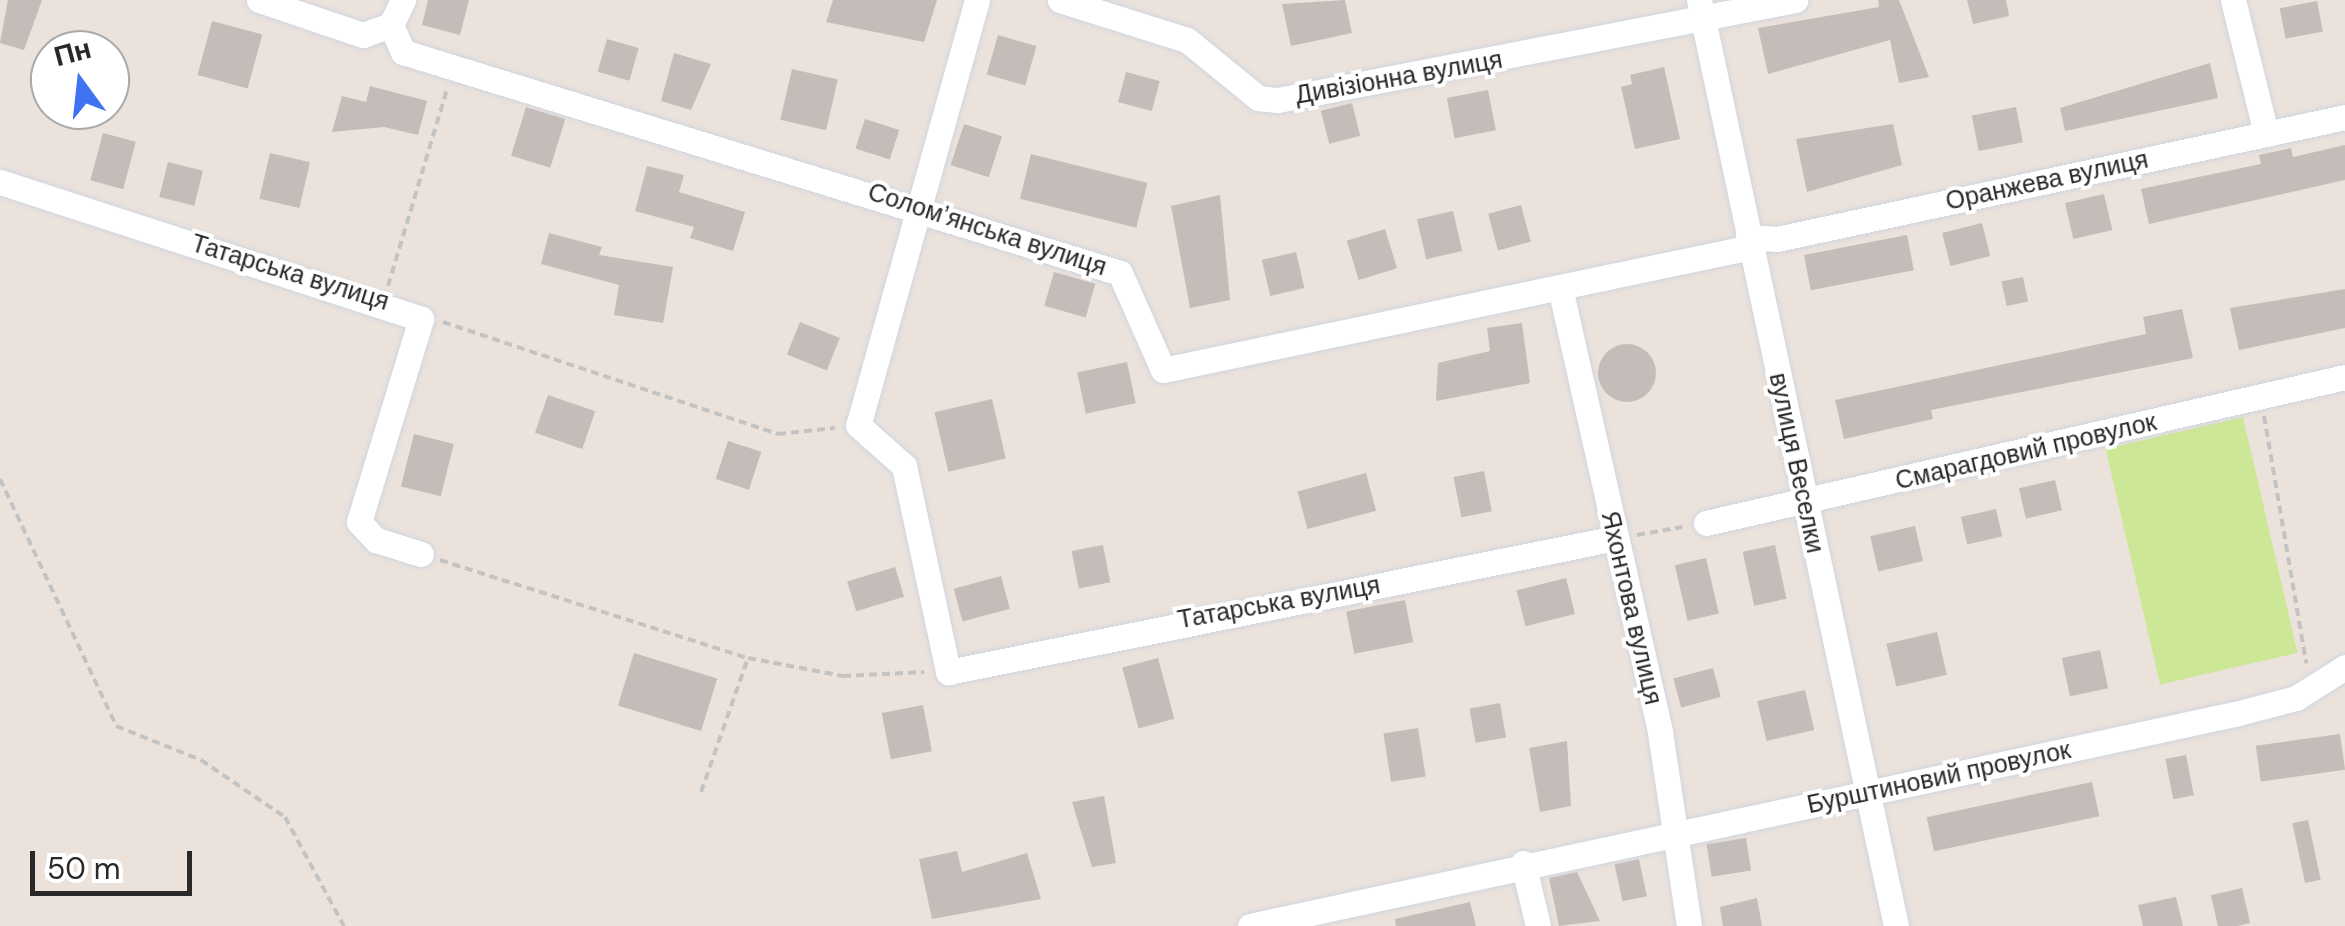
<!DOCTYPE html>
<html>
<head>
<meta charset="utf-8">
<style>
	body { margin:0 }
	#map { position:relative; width:2345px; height:926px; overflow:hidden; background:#ebe2db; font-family:"DM Sans",sans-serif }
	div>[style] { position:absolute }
	.pitch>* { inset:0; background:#cce795; transform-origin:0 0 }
	.building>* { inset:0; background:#c3bcb8; transform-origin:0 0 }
	.round { border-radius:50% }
	.path>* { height:4px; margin-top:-2px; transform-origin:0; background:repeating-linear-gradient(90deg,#c3c3c3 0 8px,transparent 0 13px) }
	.roads { filter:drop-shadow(0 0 2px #d0d5e1) drop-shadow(0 0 2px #d0d5e1) }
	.minor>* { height:25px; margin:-12.5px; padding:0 12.5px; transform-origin:12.5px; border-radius:12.5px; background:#fff }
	span { translate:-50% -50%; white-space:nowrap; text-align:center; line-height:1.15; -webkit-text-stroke:8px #fff; paint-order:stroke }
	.street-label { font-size:25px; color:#292929 }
	.north { position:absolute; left:30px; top:30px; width:100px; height:100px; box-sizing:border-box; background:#fff; border:2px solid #a9a9a9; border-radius:50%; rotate:345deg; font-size:28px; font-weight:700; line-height:40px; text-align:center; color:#292929 }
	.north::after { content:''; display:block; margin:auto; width:35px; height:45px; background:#4073f2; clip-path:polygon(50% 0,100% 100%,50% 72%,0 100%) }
	.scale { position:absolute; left:30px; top:851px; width:162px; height:45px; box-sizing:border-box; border:5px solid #292929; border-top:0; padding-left:12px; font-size:30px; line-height:35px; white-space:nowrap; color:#292929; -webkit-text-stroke:8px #fff; paint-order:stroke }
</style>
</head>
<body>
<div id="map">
	<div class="pitch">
		<i style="left:2243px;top:417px;width:242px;height:141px;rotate:77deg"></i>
	</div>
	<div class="building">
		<i style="clip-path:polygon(8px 0,42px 0,24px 50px,0 43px)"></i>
		<i style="clip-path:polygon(428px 0,469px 0,460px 35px,422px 25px)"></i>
		<i style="clip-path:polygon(833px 0,937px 0,924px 42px,826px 22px)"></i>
		<i style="clip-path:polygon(1345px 0,1352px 33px,1291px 46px,1282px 4px)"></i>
		<i style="clip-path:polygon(1878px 0,1899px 0,1929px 77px,1899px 83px,1890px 40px,1768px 74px,1758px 28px,1879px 7px)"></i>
		<i style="clip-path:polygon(1967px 0,2006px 0,2009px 16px,1973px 24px)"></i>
		<i style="left:2317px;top:1px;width:31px;height:38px;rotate:79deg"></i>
		<i style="left:212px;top:21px;width:52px;height:56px;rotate:15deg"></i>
		<i style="left:998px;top:35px;width:40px;height:41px;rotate:16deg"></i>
		<i style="left:607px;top:39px;width:33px;height:34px;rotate:16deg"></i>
		<i style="clip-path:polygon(674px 53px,711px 64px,691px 110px,661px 101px)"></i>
		<i style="clip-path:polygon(2210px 63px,2218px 98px,2065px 131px,2060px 108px)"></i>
		<i style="clip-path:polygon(1664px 67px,1680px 139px,1635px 149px,1621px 87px,1632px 84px,1630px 75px)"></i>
		<i style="left:792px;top:69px;width:47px;height:52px;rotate:13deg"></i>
		<i style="left:1126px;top:72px;width:35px;height:31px;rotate:15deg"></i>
		<i style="clip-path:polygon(370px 86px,427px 101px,418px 135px,384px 127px,332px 132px,342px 96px,366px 102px)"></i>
		<i style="left:1488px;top:90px;width:41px;height:42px;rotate:79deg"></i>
		<i style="left:1352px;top:103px;width:34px;height:32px;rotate:76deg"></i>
		<i style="left:526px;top:107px;width:41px;height:51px;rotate:17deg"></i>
		<i style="left:2016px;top:107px;width:36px;height:45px;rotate:79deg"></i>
		<i style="left:865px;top:119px;width:36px;height:31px;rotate:18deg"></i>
		<i style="left:964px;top:124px;width:40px;height:43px;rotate:18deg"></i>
		<i style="clip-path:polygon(1893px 124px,1902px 165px,1807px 192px,1796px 139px)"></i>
		<i style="left:103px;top:133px;width:34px;height:49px;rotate:15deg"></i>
		<i style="clip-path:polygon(2345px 145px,2345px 180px,2149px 224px,2141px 189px,2261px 164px,2259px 155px,2291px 148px,2293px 157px)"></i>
		<i style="left:270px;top:153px;width:41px;height:47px;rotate:13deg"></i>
		<i style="left:1031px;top:154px;width:120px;height:46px;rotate:14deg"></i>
		<i style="left:168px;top:162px;width:36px;height:36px;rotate:14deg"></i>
		<i style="clip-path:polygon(647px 166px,684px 175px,679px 192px,745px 212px,733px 251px,690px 238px,694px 227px,635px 211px)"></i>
		<i style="left:2104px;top:194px;width:37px;height:40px;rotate:77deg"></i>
		<i style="clip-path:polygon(1220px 195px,1230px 300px,1190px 308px,1171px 206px)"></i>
		<i style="left:1521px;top:205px;width:38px;height:34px;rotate:75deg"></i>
		<i style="left:1453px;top:211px;width:41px;height:37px;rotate:77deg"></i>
		<i style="left:1982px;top:223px;width:34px;height:41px;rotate:76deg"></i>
		<i style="left:1385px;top:229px;width:41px;height:40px;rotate:73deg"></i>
		<i style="clip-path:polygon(549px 233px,602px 247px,599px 255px,673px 267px,663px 323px,614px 315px,619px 285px,541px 264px)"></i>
		<i style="left:1907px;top:235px;width:36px;height:105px;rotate:79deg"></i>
		<i style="left:1296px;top:252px;width:37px;height:35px;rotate:77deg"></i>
		<i style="left:1054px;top:272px;width:43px;height:35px;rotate:16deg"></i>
		<i style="left:2023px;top:277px;width:25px;height:22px;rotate:78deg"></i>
		<i style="clip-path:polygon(2345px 289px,2345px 328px,2239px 350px,2230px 308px)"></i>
		<i style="clip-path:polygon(2182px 309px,2193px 358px,1931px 410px,1933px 419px,1844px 439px,1835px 400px,2146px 334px,2143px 317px)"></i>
		<i style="left:800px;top:322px;width:43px;height:35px;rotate:22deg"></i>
		<i style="clip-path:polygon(1522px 323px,1530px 383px,1436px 401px,1438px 363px,1490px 351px,1487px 328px)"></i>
		<i class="round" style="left:1598px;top:344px;width:58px;height:58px"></i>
		<i style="left:1127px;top:362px;width:42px;height:51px;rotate:78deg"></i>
		<i style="left:548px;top:395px;width:50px;height:40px;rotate:19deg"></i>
		<i style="left:992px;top:399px;width:61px;height:59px;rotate:77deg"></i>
		<i style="left:414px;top:434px;width:41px;height:54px;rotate:14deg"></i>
		<i style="left:728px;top:441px;width:35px;height:40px;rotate:18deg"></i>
		<i style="left:1484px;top:471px;width:41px;height:31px;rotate:79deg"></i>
		<i style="left:1366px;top:473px;width:39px;height:71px;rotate:75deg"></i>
		<i style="left:2055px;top:480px;width:31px;height:37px;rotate:77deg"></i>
		<i style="left:1996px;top:509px;width:28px;height:36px;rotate:77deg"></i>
		<i style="left:1915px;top:526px;width:36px;height:46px;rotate:77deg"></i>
		<i style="left:1103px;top:545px;width:38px;height:32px;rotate:79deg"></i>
		<i style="left:1775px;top:545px;width:55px;height:33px;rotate:78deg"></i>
		<i style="left:1706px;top:558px;width:57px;height:32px;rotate:77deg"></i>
		<i style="left:895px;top:567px;width:31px;height:50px;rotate:73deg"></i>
		<i style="left:1001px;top:576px;width:34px;height:49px;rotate:75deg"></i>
		<i style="left:1566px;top:578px;width:37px;height:51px;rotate:76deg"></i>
		<i style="left:1405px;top:600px;width:43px;height:60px;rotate:79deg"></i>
		<i style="left:1937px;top:632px;width:44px;height:52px;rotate:77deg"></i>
		<i style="left:2100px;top:650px;width:39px;height:39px;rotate:78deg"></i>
		<i style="left:634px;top:653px;width:87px;height:55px;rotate:17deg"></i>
		<i style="left:1158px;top:658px;width:63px;height:37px;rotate:75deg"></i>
		<i style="left:1713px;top:668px;width:30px;height:41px;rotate:75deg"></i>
		<i style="left:1805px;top:690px;width:41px;height:49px;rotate:77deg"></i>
		<i style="left:1500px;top:703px;width:35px;height:31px;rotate:80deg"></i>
		<i style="left:923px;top:705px;width:47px;height:42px;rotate:79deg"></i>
		<i style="left:1418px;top:728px;width:49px;height:35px;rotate:81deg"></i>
		<i style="left:2340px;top:734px;width:36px;height:85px;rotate:82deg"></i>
		<i style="clip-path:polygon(1567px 741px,1571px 806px,1540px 812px,1529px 748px)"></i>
		<i style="left:2186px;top:755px;width:41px;height:21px;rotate:79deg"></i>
		<i style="left:2092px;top:782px;width:35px;height:169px;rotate:78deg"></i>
		<i style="clip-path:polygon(1104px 796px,1116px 863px,1092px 867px,1072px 802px)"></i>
		<i style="left:2308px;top:820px;width:61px;height:16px;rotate:78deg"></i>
		<i style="left:1746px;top:838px;width:33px;height:40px;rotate:81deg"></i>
		<i style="clip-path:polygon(957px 851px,962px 872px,1027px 853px,1041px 899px,932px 919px,919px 859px)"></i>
		<i style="left:1639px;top:859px;width:38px;height:25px;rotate:78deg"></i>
		<i style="clip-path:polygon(1577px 872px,1600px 921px,1559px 926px,1549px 878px)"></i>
		<i style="left:2242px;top:888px;width:36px;height:32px;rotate:77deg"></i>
		<i style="clip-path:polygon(2176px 897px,2183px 926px,2143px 926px,2138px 905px)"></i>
		<i style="clip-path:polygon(1757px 898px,1762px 926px,1723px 926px,1720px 907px)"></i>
		<i style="clip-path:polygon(1470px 902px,1476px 926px,1396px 926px,1395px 919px)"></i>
	</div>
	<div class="path">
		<i style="left:388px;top:286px;width:206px;rotate:-73.3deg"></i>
		<i style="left:443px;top:322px;width:353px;rotate:18.5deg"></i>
		<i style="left:778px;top:434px;width:57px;rotate:-6deg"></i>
		<i style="left:2264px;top:416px;width:251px;rotate:80.3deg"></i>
		<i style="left:0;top:479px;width:273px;rotate:64.8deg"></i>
		<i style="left:116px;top:726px;width:92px;rotate:21.8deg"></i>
		<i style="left:201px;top:760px;width:102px;rotate:34.2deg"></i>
		<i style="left:285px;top:817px;width:124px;rotate:61.6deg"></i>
		<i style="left:1637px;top:535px;width:46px;rotate:-10.1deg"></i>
		<i style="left:440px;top:560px;width:323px;rotate:17.7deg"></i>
		<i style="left:748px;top:658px;width:97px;rotate:10.7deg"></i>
		<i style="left:843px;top:676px;width:81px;rotate:-2.8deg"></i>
		<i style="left:701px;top:792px;width:142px;rotate:-70.7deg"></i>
	</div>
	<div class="roads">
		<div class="minor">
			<i style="left:259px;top:0;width:110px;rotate:18.6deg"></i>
			<i style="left:363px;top:35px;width:30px;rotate:-20deg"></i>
			<i style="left:403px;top:0;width:28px;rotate:116deg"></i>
			<i style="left:391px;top:25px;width:30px;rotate:66deg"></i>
			<i style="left:403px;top:52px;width:750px;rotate:17.13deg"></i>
			<i style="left:1120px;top:273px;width:106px;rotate:66.1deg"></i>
			<i style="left:1163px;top:370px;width:601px;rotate:-11.81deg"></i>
			<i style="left:977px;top:0;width:441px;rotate:105.6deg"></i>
			<i style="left:858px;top:425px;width:62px;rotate:41.7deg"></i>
			<i style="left:904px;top:466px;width:211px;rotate:77.9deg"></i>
			<i style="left:948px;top:672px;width:676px;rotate:-11.34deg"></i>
			<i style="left:1060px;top:0;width:133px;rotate:17.5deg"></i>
			<i style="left:1187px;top:40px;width:92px;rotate:39.2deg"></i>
			<i style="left:1258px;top:98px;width:20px;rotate:6deg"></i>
			<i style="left:1278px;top:100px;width:527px;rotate:-10.95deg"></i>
			<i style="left:1699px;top:0;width:947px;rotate:77.99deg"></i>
			<i style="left:2233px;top:0;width:137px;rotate:76.1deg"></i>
			<i style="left:0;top:182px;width:443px;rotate:18deg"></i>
			<i style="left:421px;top:319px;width:212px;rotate:107deg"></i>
			<i style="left:359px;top:522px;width:25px;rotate:47deg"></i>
			<i style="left:376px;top:540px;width:47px;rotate:17.3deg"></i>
			<i style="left:1748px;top:237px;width:29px;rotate:4deg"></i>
			<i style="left:1777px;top:239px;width:581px;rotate:-12.12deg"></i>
			<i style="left:1561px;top:292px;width:451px;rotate:77.3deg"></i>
			<i style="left:1660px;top:732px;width:196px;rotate:81.5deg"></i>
			<i style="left:1706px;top:523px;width:655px;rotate:-12.87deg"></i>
			<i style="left:1523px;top:863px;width:65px;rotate:76.6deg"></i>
			<i style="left:1250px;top:926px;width:1008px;rotate:-12.15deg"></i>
			<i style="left:2235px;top:714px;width:63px;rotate:-14.7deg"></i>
			<i style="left:2296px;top:698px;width:58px;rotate:-32.3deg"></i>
		</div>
	</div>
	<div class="street-label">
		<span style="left:1399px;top:78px;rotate:-10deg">Дивізіонна вулиця</span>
		<span style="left:2047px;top:181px;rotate:-12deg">Оранжева вулиця</span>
		<span style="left:987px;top:230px;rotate:18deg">Соломʼянська вулиця</span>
		<span style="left:290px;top:273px;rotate:17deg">Татарська вулиця</span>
		<span style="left:2026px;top:452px;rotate:-13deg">Смарагдовий провулок</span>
		<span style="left:1796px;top:463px;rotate:78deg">вулиця Веселки</span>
		<span style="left:1279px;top:603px;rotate:-10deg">Татарська вулиця</span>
		<span style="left:1631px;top:608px;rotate:77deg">Яхонтова вулиця</span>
		<span style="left:1939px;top:778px;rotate:-12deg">Бурштиновий провулок</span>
	</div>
	<div class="north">Пн</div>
	<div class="scale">50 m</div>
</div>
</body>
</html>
